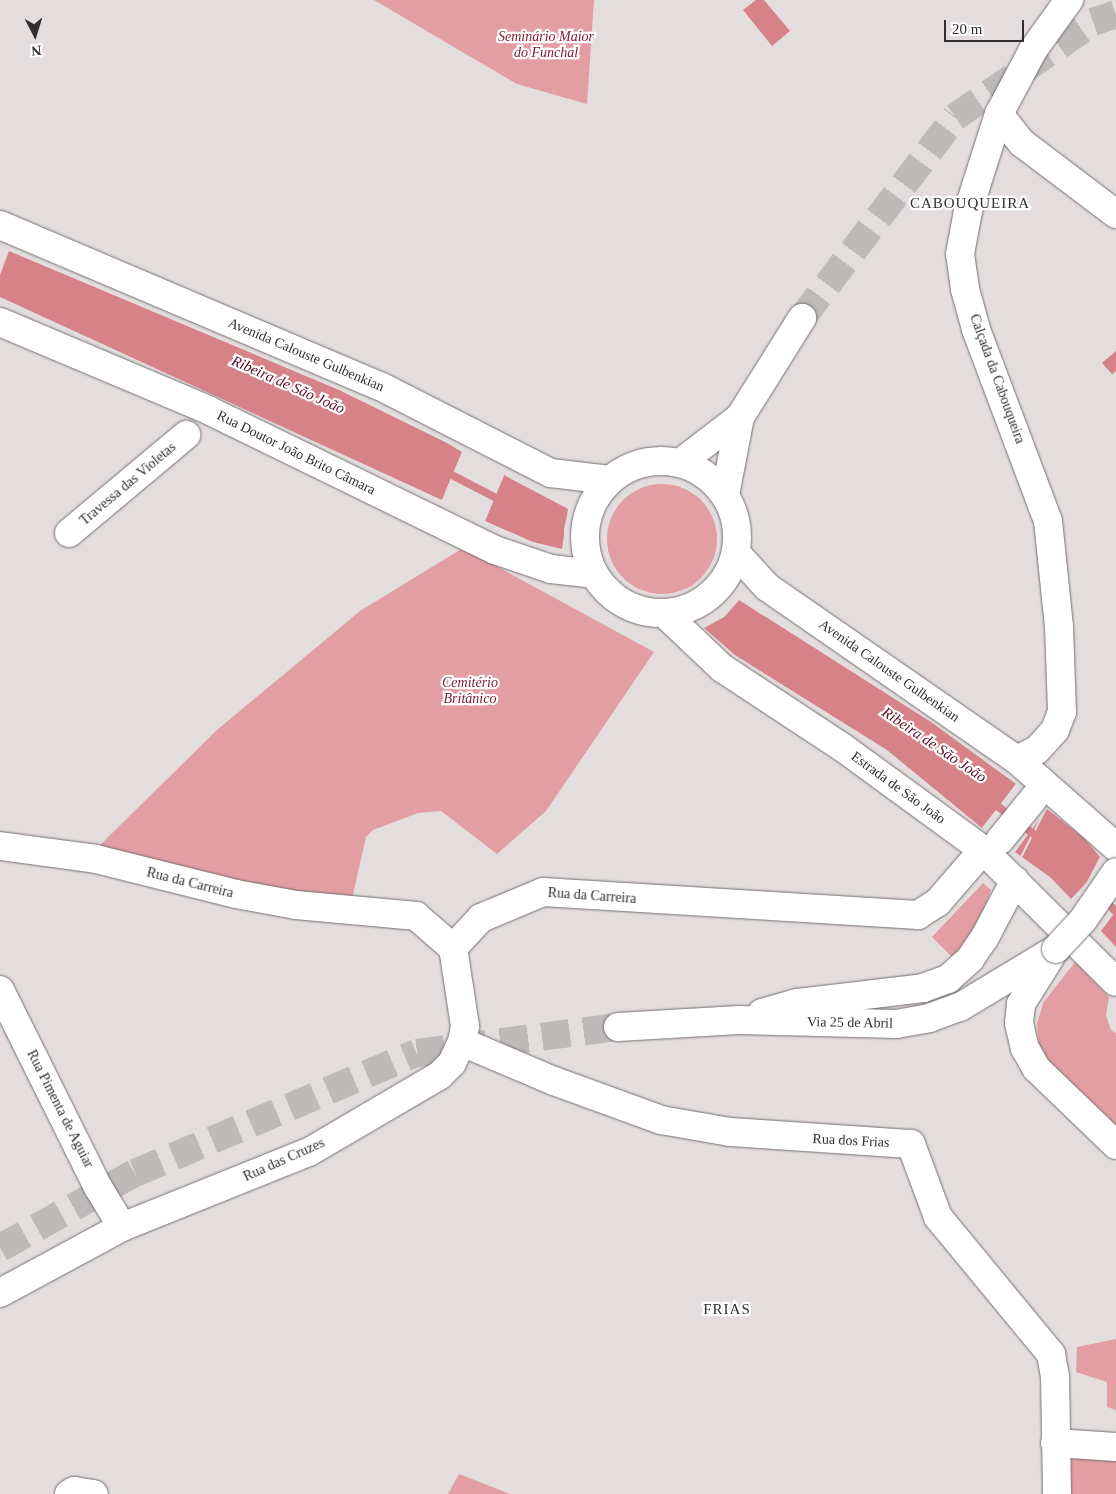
<!DOCTYPE html>
<html>
<head>
<meta charset="utf-8">
<style>
	body { margin:0 }
	#map { position:relative; width:1116px; height:1494px; overflow:hidden; background:#e3dddd; font-family:Georgia,serif }
	div>[style] { position:absolute }
	.green>* { inset:0; background:#e29ea2 }
	.round { border-radius:50% }
	.water>* { inset:0; background:#d78289 }
	.pier>* { inset:0; background:#e3dddd; transform-origin:0 0 }
	.stream>* { height:8px; margin:-4px; padding:0 4px; transform-origin:4px; border-radius:4px; background:#d78289 }
	.minor-tunnel>* { height:28px; margin-top:-14px; transform-origin:0; background:repeating-linear-gradient(90deg,#bfbaba 0 28px,transparent 0 42px) }
	.major-tunnel>* { height:28px; margin-top:-14px; transform-origin:0; background:repeating-linear-gradient(90deg,#bfbaba 0 28px,transparent 0 42px) }
	.roads { filter:drop-shadow(0 0 1px #756f6f) drop-shadow(0 0 1px #756f6f) }
	.minor>* { height:28px; margin:-14px; padding:0 14px; transform-origin:14px; border-radius:14px; background:#fff }
	.major>* { height:28px; margin:-14px; padding:0 14px; transform-origin:14px; border-radius:14px; background:#fff }
	.major>.ring { margin:-14px; padding:0; box-sizing:content-box; background:none; border:28px solid #fff; border-radius:50% }
	.bridges { filter:drop-shadow(0 0 1px #756f6f) drop-shadow(0 0 1px #756f6f) }
	.major-bridge>* { height:28px; margin:-14px; padding:0 14px; transform-origin:14px; border-radius:14px; background:#fff }
	span { translate:-50% -50%; white-space:nowrap; text-align:center; line-height:1.15; -webkit-text-stroke:4.5px #fff; paint-order:stroke }
	.park-label { font-size:14px; color:#821d30; font-style:italic }
	.street-label { font-size:14px; color:#302e2e }
	.neighbourhood-label { font-size:15px; color:#302e2e; letter-spacing:1px }
	.water-label { font-size:15px; color:#580b1c; font-style:italic }
	.north { position:absolute; left:10px; top:10px; width:50px; height:50px; -webkit-text-stroke:4px #fff; paint-order:stroke; rotate:175deg; font-size:14px; font-weight:700; line-height:20px; text-align:center; color:#302e2e }
	.north::after { content:''; display:block; margin:auto; width:18px; height:22px; background:#302e2e; clip-path:polygon(50% 0,100% 100%,50% 72%,0 100%) }
	.scale { position:absolute; left:944px; top:20px; width:80px; height:22px; box-sizing:border-box; border:2px solid #302e2e; border-top:0; padding-left:6px; font-size:15px; line-height:18px; white-space:nowrap; color:#302e2e; -webkit-text-stroke:4px #fff; paint-order:stroke }
</style>
</head>
<body>
<div id="map">
	<div class="green">
		<i style="clip-path:polygon(374px 0,594px 0,587px 104px,517px 84px)"></i>
		<i class="round" style="left:607px;top:484px;width:110px;height:110px"></i>
		<i style="clip-path:polygon(463px 548px,654px 652px,546px 811px,497px 854px,441px 811px,418px 813px,373px 830px,366px 837px,351px 903px,227px 882px,98px 847px,217px 730px,360px 611px)"></i>
		<i style="clip-path:polygon(983px 883px,991px 890px,985px 907px,974px 933px,954px 959px,932px 937px)"></i>
		<i style="clip-path:polygon(1075px 962px,1109px 997px,1106px 1015px,1111px 1030px,1116px 1033px,1116px 1131px,1053px 1072px,1039px 1045px,1037px 1024px,1043px 1003px)"></i>
		<i style="clip-path:polygon(1116px 1339px,1116px 1410px,1107px 1407px,1107px 1382px,1076px 1372px,1077px 1347px)"></i>
		<i style="clip-path:polygon(1069px 1453px,1116px 1461px,1116px 1494px,1069px 1494px)"></i>
		<i style="clip-path:polygon(459px 1474px,510px 1494px,448px 1494px)"></i>
	</div>
	<div class="water">
		<i style="clip-path:polygon(756px 0,764px 0,790px 31px,772px 46px,743px 10px)"></i>
		<i style="clip-path:polygon(9px 251px,339px 390px,447px 443px,462px 452px,442px 500px,0 297px,0 275px)"></i>
		<i style="clip-path:polygon(1116px 351px,1116px 371px,1112px 374px,1102px 363px)"></i>
		<i style="clip-path:polygon(504px 475px,568px 509px,562px 549px,533px 542px,485px 521px)"></i>
		<i style="clip-path:polygon(739px 600px,931px 722px,1016px 784px,982px 828px,887px 750px,735px 655px,704px 628px,724px 617px)"></i>
		<i style="clip-path:polygon(1047px 809px,1084px 838px,1100px 857px,1087px 882px,1071px 899px,1050px 877px,1015px 852px)"></i>
		<i style="clip-path:polygon(1116px 911px,1116px 947px,1101px 931px)"></i>
	</div>
	<div class="pier">
		<i style="clip-path:polygon(462px 452px,464px 453px,444px 502px,442px 500px)"></i>
		<i style="clip-path:polygon(502px 473px,504px 475px,485px 521px,482px 520px)"></i>
		<i style="clip-path:polygon(569px 507px,570px 509px,564px 550px,564px 529px)"></i>
		<i style="clip-path:polygon(737px 598px,739px 600px,724px 617px,702px 627px,722px 615px)"></i>
		<i style="clip-path:polygon(1016px 784px,1018px 785px,985px 829px,982px 828px)"></i>
		<i style="left:1045px;top:808px;width:2px;height:54px;rotate:27deg"></i>
		<i style="clip-path:polygon(1101px 855px,1089px 883px,1070px 902px,1087px 882px)"></i>
	</div>
	<div class="stream">
		<i style="left:444px;top:471px;width:65px;rotate:27.3deg"></i>
		<i style="left:991px;top:801px;width:58px;rotate:38deg"></i>
		<i style="left:1104px;top:899px;width:18px;rotate:47deg"></i>
	</div>
	<div class="minor-tunnel">
		<i style="left:802px;top:318px;width:253px;rotate:-52.7deg"></i>
		<i style="left:955px;top:117px;width:168px;rotate:-34.5deg"></i>
		<i style="left:1093px;top:22px;width:24px;rotate:-19deg"></i>
	</div>
	<div class="major-tunnel">
		<i style="left:0;top:1248px;width:154px;rotate:-29.1deg"></i>
		<i style="left:135px;top:1173px;width:306px;rotate:-23.1deg"></i>
		<i style="left:417px;top:1053px;width:203px;rotate:-7.4deg"></i>
	</div>
	<div class="roads">
		<div class="minor">
			<i style="left:999px;top:114px;width:37px;rotate:52deg"></i>
			<i style="left:1022px;top:143px;width:118px;rotate:37.1deg"></i>
			<i style="left:680px;top:463px;width:76px;rotate:-37.5deg"></i>
			<i style="left:740px;top:417px;width:117px;rotate:-57.9deg"></i>
			<i style="left:725px;top:495px;width:79px;rotate:-79.1deg"></i>
			<i style="left:69px;top:533px;width:153px;rotate:-39.9deg"></i>
			<i style="left:1017px;top:760px;width:22px;rotate:-27deg"></i>
			<i style="left:1037px;top:750px;width:27px;rotate:-48deg"></i>
			<i style="left:1055px;top:730px;width:19px;rotate:-69deg"></i>
			<i style="left:1062px;top:712px;width:85px;rotate:-92deg"></i>
			<i style="left:1059px;top:627px;width:107px;rotate:-95.9deg"></i>
			<i style="left:1048px;top:521px;width:205px;rotate:-110.6deg"></i>
			<i style="left:976px;top:329px;width:41px;rotate:-105.4deg"></i>
			<i style="left:965px;top:289px;width:35px;rotate:-98deg"></i>
			<i style="left:960px;top:254px;width:44px;rotate:-79.5deg"></i>
			<i style="left:968px;top:211px;width:102px;rotate:-72.3deg"></i>
			<i style="left:999px;top:114px;width:72px;rotate:-62deg"></i>
			<i style="left:1033px;top:50px;width:62px;rotate:-54.2deg"></i>
			<i style="left:1000px;top:840px;width:54px;rotate:-51deg"></i>
			<i style="left:0;top:846px;width:97px;rotate:7.7deg"></i>
			<i style="left:96px;top:859px;width:144px;rotate:14deg"></i>
			<i style="left:236px;top:894px;width:61px;rotate:10.4deg"></i>
			<i style="left:296px;top:905px;width:121px;rotate:5.2deg"></i>
			<i style="left:416px;top:916px;width:49px;rotate:40.9deg"></i>
			<i style="left:453px;top:948px;width:41px;rotate:-47deg"></i>
			<i style="left:481px;top:918px;width:67px;rotate:-22.8deg"></i>
			<i style="left:543px;top:892px;width:376px;rotate:3.5deg"></i>
			<i style="left:918px;top:915px;width:24px;rotate:-33deg"></i>
			<i style="left:938px;top:902px;width:69px;rotate:-49.1deg"></i>
			<i style="left:0;top:990px;width:220px;rotate:63.6deg"></i>
			<i style="left:98px;top:1187px;width:47px;rotate:59deg"></i>
			<i style="left:462px;top:1042px;width:100px;rotate:23deg"></i>
			<i style="left:554px;top:1081px;width:114px;rotate:20deg"></i>
			<i style="left:661px;top:1120px;width:70px;rotate:9.9deg"></i>
			<i style="left:730px;top:1132px;width:181px;rotate:3.8deg"></i>
			<i style="left:911px;top:1144px;width:78px;rotate:69.7deg"></i>
			<i style="left:938px;top:1217px;width:178px;rotate:50.5deg"></i>
			<i style="left:1051px;top:1354px;width:22px;rotate:80deg"></i>
			<i style="left:1055px;top:1376px;width:118px;rotate:89deg"></i>
			<i style="left:0;top:1293px;width:139px;rotate:-28.4deg"></i>
			<i style="left:122px;top:1227px;width:201px;rotate:-21.9deg"></i>
			<i style="left:309px;top:1152px;width:152px;rotate:-30.4deg"></i>
			<i style="left:440px;top:1075px;width:17px;rotate:-45deg"></i>
			<i style="left:452px;top:1063px;width:23px;rotate:-65deg"></i>
			<i style="left:462px;top:1042px;width:16px;rotate:-79deg"></i>
			<i style="left:465px;top:1026px;width:79px;rotate:-98.7deg"></i>
			<i style="left:1055px;top:1443px;width:61px;rotate:3.8deg"></i>
			<i style="left:69px;top:1494px;width:6px;rotate:-31deg"></i>
			<i style="left:74px;top:1491px;width:20px;rotate:9deg"></i>
		</div>
		<div class="major">
			<i style="left:0;top:225px;width:413px;rotate:23deg"></i>
			<i style="left:380px;top:386px;width:192px;rotate:27deg"></i>
			<i style="left:551px;top:473px;width:59px;rotate:6.8deg"></i>
			<i style="left:0;top:322px;width:226px;rotate:22.9deg"></i>
			<i style="left:208px;top:410px;width:319px;rotate:26deg"></i>
			<i style="left:495px;top:550px;width:59px;rotate:18.7deg"></i>
			<i style="left:551px;top:569px;width:43px;rotate:6.6deg"></i>
			<i class="ring" style="left:585px;top:461px;width:124px;height:124px"></i>
			<i style="left:736px;top:553px;width:46px;rotate:47.6deg"></i>
			<i style="left:767px;top:587px;width:304px;rotate:34.7deg"></i>
			<i style="left:1017px;top:760px;width:132px;rotate:41.3deg"></i>
			<i style="left:664px;top:613px;width:80px;rotate:43.5deg"></i>
			<i style="left:722px;top:668px;width:144px;rotate:33.4deg"></i>
			<i style="left:842px;top:747px;width:175px;rotate:36.1deg"></i>
			<i style="left:983px;top:850px;width:187px;rotate:44.8deg"></i>
			<i style="left:1051px;top:956px;width:57px;rotate:122deg"></i>
			<i style="left:1021px;top:1004px;width:19px;rotate:96deg"></i>
			<i style="left:1019px;top:1023px;width:26px;rotate:77deg"></i>
			<i style="left:1025px;top:1048px;width:23px;rotate:61deg"></i>
			<i style="left:1036px;top:1068px;width:111px;rotate:43.9deg"></i>
			<i style="left:762px;top:1013px;width:37px;rotate:-16deg"></i>
			<i style="left:798px;top:1003px;width:126px;rotate:-6.8deg"></i>
			<i style="left:923px;top:988px;width:27px;rotate:-20deg"></i>
			<i style="left:948px;top:979px;width:30px;rotate:-42deg"></i>
			<i style="left:970px;top:959px;width:27px;rotate:-56deg"></i>
			<i style="left:985px;top:937px;width:64px;rotate:-62.2deg"></i>
			<i style="left:618px;top:1027px;width:121px;rotate:-3.3deg"></i>
			<i style="left:739px;top:1020px;width:157px;rotate:1.5deg"></i>
			<i style="left:896px;top:1024px;width:34px;rotate:-10deg"></i>
			<i style="left:929px;top:1018px;width:33px;rotate:-20deg"></i>
			<i style="left:960px;top:1007px;width:112px;rotate:-31.1deg"></i>
		</div>
	</div>
	<div class="bridges">
		<div class="major-bridge">
			<i style="left:1056px;top:949px;width:40px;rotate:-47deg"></i>
			<i style="left:1083px;top:920px;width:58px;rotate:-55.5deg"></i>
		</div>
	</div>
	<div class="park-label">
		<span style="left:546px;top:45px">Seminário Maior<br>do Funchal</span>
		<span style="left:470px;top:691px">Cemitério<br>Britânico</span>
	</div>
	<div class="street-label">
		<span style="left:306px;top:355px;rotate:23deg">Avenida Calouste Gulbenkian</span>
		<span style="left:997px;top:379px;rotate:70deg">Calçada da Cabouqueira</span>
		<span style="left:296px;top:453px;rotate:26deg">Rua Doutor João Brito Câmara</span>
		<span style="left:128px;top:484px;rotate:-40deg">Travessa das Violetas</span>
		<span style="left:889px;top:671px;rotate:35deg">Avenida Calouste Gulbenkian</span>
		<span style="left:898px;top:788px;rotate:36deg">Estrada de São João</span>
		<span style="left:190px;top:883px;rotate:14deg">Rua da Carreira</span>
		<span style="left:592px;top:896px;rotate:4deg">Rua da Carreira</span>
		<span style="left:850px;top:1023px;rotate:1deg">Via 25 de Abril</span>
		<span style="left:60px;top:1109px;rotate:63deg">Rua Pimenta de Aguiar</span>
		<span style="left:851px;top:1141px;rotate:3deg">Rua dos Frias</span>
		<span style="left:284px;top:1160px;rotate:-24deg">Rua das Cruzes</span>
	</div>
	<div class="neighbourhood-label">
		<span style="left:970px;top:204px">CABOUQUEIRA</span>
		<span style="left:727px;top:1310px">FRIAS</span>
	</div>
	<div class="water-label">
		<span style="left:288px;top:385px;rotate:24deg">Ribeira de São João</span>
		<span style="left:934px;top:745px;rotate:34deg">Ribeira de São João</span>
	</div>
	<div class="north">N</div>
	<div class="scale">20 m</div>
</div>
</body>
</html>
